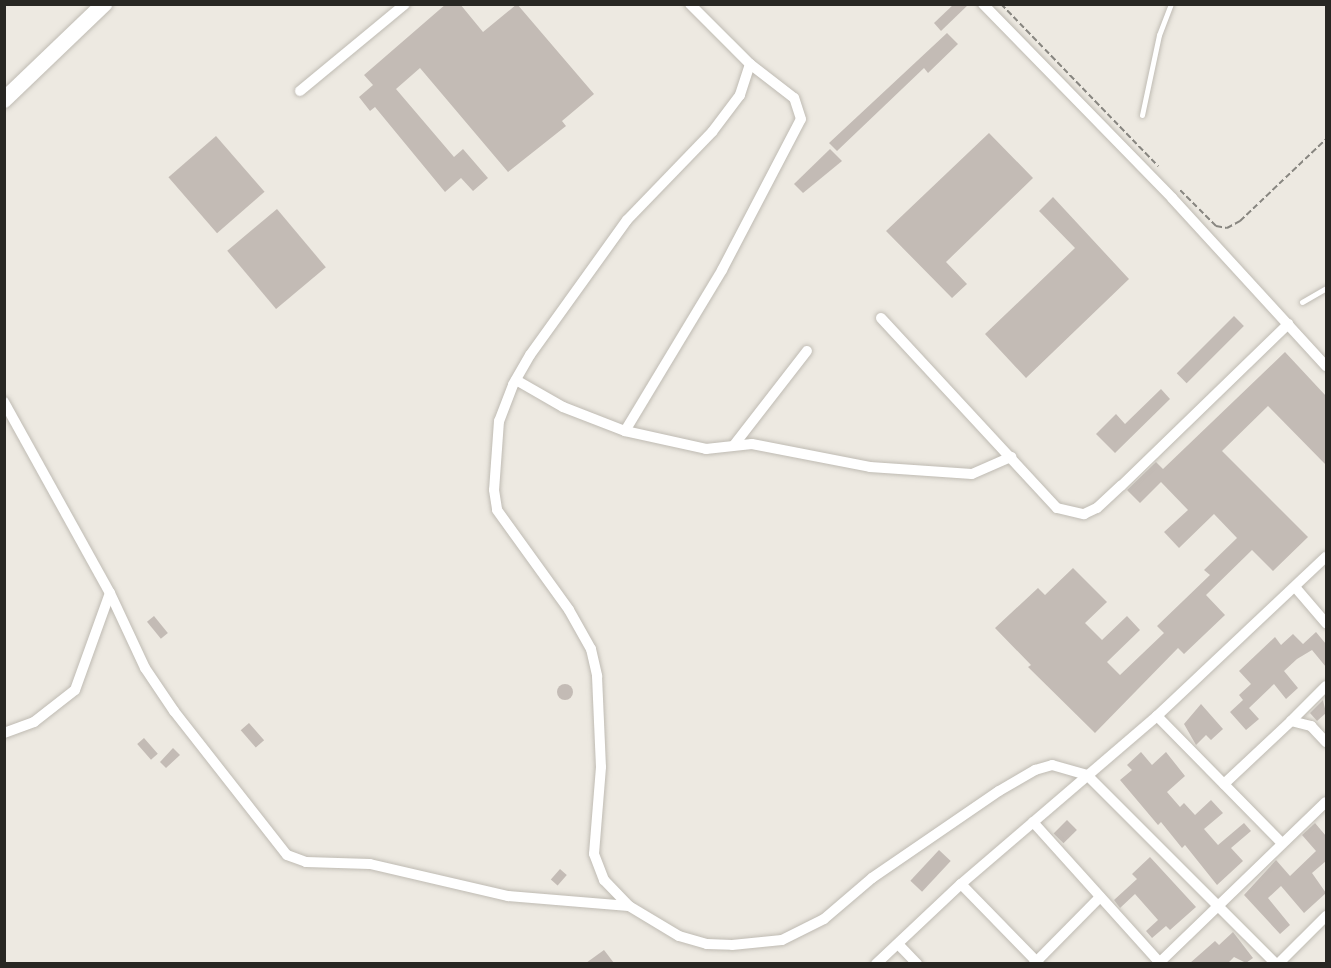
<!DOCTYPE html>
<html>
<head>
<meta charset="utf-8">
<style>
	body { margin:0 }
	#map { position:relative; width:1331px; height:968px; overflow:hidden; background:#ede9e1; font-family:"Nunito Sans",sans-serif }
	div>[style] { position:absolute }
	.building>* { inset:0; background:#c3bbb5; transform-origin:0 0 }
	.round { border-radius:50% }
	.path>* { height:2px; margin-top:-1px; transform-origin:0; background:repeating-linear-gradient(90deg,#888680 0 6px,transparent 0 9px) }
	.roads { filter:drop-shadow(0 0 2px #bfbbb3) drop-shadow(0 0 2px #bfbbb3) }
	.lane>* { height:5px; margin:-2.5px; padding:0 2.5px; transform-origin:2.5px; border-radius:2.5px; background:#fff }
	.street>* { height:10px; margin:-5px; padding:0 5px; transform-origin:5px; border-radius:5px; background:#fff }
	.secondary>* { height:16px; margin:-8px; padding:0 8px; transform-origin:8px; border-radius:8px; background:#fff }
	span { translate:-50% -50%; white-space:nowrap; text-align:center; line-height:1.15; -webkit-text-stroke:5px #ede9e1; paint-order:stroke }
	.frame { position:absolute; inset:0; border:6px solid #282723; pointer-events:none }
</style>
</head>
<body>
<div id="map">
	<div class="building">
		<i style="clip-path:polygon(446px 4px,460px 4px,483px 32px,517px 4px,594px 94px,562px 121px,566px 126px,508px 172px,420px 68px,396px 89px,454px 157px,463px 149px,488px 178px,473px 191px,461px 178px,445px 192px,375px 107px,370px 111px,359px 97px,373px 85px,364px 75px)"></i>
		<i style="clip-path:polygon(954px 4px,969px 4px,941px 31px,934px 23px)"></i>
		<i style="clip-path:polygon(947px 33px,958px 44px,928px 73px,924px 68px,837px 151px,829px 143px)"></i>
		<i style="clip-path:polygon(989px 133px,1033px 178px,946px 262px,967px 284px,952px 298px,886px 231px)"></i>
		<i style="left:216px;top:136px;width:74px;height:63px;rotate:49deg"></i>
		<i style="clip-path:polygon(830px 149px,842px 161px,803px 193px,794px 184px)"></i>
		<i style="clip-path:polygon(1053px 197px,1129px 279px,1026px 378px,985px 334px,1075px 248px,1039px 211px)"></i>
		<i style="left:277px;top:209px;width:76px;height:65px;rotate:50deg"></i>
		<i style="left:1234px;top:316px;width:14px;height:81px;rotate:45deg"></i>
		<i style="clip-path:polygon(1285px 352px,1326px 396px,1326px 465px,1268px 406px,1222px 451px,1308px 537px,1273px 571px,1252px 550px,1206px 595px,1225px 615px,1184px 654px,1178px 648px,1095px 733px,1028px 667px,1031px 665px,995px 628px,1038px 588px,1045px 595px,1073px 568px,1107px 602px,1085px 623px,1102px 640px,1127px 616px,1140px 630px,1107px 662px,1120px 675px,1164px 633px,1157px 626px,1210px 575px,1204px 570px,1237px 538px,1214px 514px,1179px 548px,1164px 532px,1188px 510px,1161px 482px,1140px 503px,1127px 490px,1156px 462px,1163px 469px)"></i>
		<i style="clip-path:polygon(1161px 389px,1170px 399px,1115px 453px,1096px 434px,1116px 414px,1125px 424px)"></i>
		<i style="left:154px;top:616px;width:22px;height:9px;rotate:51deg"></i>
		<i style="clip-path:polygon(1316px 632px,1326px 644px,1326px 667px,1312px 650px,1297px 659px,1284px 671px,1298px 688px,1286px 699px,1274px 684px,1249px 708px,1259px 719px,1246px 730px,1230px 712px,1243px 700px,1239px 695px,1251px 684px,1239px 671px,1275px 637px,1281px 645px,1293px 634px,1303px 644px)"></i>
		<i class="round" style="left:557px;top:684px;width:16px;height:16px"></i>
		<i style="clip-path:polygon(1323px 700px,1326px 713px,1317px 721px,1310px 713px)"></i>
		<i style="clip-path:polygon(1201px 704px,1223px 729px,1211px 740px,1206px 735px,1196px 745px,1184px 724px)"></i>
		<i style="left:249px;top:723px;width:23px;height:11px;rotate:49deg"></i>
		<i style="left:144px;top:738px;width:21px;height:9px;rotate:49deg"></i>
		<i style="clip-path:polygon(173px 748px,180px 755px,166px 768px,160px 762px)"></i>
		<i style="clip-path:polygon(1141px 752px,1152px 765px,1166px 752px,1185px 776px,1167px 792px,1180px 807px,1184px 803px,1195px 815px,1211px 800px,1223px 813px,1204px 829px,1218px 845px,1244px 823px,1251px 831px,1231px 848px,1243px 861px,1217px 885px,1185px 845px,1182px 848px,1161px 822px,1158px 825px,1120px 780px,1132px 770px,1127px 765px)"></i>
		<i style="left:1067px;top:820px;width:14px;height:19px;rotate:45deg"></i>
		<i style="clip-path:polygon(1315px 823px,1326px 836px,1326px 861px,1312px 873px,1326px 893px,1304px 913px,1281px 886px,1268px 898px,1290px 925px,1280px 934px,1244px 895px,1276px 860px,1290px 876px,1316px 851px,1302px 835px)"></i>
		<i style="left:939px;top:850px;width:16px;height:42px;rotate:43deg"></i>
		<i style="clip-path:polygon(1150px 857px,1196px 907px,1170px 930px,1166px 926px,1152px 938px,1146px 931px,1158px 920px,1135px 894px,1120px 908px,1114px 900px,1137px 879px,1132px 874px)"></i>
		<i style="left:560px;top:869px;width:9px;height:14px;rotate:41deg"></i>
		<i style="clip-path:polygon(1233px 932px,1253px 958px,1246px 963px,1234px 957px,1228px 963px,1190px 963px,1215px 941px,1219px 945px)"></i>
		<i style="clip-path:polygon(604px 950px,614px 963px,586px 963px)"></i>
	</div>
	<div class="path">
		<i style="left:1001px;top:4px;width:226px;rotate:45.9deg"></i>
		<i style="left:1180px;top:190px;width:51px;rotate:45deg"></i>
		<i style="left:1216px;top:226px;width:11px;rotate:10deg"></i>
		<i style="left:1227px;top:228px;width:15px;rotate:-28deg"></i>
		<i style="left:1240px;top:221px;width:119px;rotate:-43.6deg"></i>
	</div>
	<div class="roads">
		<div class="lane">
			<i style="left:1142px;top:115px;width:82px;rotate:-78deg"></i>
			<i style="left:1159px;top:35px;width:33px;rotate:-69deg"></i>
			<i style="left:1302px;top:302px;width:28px;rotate:-30deg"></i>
		</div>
		<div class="street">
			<i style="left:690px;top:4px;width:85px;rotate:45deg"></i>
			<i style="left:750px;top:64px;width:33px;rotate:108deg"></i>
			<i style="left:740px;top:95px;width:46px;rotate:127.1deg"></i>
			<i style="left:712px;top:132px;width:122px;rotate:134deg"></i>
			<i style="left:627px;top:220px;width:166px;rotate:125.7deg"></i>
			<i style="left:530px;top:355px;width:34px;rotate:120deg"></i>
			<i style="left:513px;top:385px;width:39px;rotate:111deg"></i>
			<i style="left:499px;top:421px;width:69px;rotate:94.1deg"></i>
			<i style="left:494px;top:490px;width:20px;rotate:81deg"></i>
			<i style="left:497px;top:510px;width:123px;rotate:54.2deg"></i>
			<i style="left:569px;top:610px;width:45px;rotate:60.6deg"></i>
			<i style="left:591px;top:649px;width:28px;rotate:77deg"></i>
			<i style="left:597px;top:676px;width:91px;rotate:87.5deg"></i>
			<i style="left:601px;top:767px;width:87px;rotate:94.6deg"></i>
			<i style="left:594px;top:854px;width:28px;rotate:69deg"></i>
			<i style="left:604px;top:880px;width:36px;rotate:46deg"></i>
			<i style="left:629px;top:906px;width:58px;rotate:31deg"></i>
			<i style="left:679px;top:936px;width:29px;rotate:16deg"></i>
			<i style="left:707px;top:944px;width:25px;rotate:2deg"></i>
			<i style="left:732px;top:945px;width:50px;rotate:-5.7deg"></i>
			<i style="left:782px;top:940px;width:47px;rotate:-26.6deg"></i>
			<i style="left:824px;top:919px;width:63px;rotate:-40.5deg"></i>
			<i style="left:872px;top:878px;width:154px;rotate:-34.4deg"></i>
			<i style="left:999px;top:791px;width:42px;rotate:-30.3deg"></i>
			<i style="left:1035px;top:770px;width:18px;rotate:-16deg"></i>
			<i style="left:1052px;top:765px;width:36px;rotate:16deg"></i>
			<i style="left:1087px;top:775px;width:267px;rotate:45deg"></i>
			<i style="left:983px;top:4px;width:271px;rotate:45.7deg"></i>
			<i style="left:1172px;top:198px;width:228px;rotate:47.5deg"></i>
			<i style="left:300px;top:91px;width:136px;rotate:-39.6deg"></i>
			<i style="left:881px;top:318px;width:259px;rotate:47.2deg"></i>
			<i style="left:1057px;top:508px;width:28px;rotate:13deg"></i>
			<i style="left:1084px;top:514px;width:14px;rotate:-25deg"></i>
			<i style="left:1097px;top:508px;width:33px;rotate:-43deg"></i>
			<i style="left:1121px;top:486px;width:233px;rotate:-44.1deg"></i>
			<i style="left:516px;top:380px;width:54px;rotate:29.9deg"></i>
			<i style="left:563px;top:407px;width:66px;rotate:21.2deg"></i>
			<i style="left:625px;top:431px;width:83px;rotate:12.5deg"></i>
			<i style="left:706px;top:449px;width:46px;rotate:-6.2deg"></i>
			<i style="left:752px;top:444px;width:120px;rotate:11deg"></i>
			<i style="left:870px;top:467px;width:102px;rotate:3.9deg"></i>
			<i style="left:972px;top:474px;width:43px;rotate:-23.6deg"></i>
			<i style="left:4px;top:402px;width:218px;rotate:61deg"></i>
			<i style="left:110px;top:593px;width:83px;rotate:65deg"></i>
			<i style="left:145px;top:668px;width:52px;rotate:56deg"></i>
			<i style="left:174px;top:711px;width:183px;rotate:51.9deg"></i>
			<i style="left:287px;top:855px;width:20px;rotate:20deg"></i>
			<i style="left:306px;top:862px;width:64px;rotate:1.8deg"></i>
			<i style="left:370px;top:864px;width:142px;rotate:13.1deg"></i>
			<i style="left:508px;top:896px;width:121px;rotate:4.7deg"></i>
			<i style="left:625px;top:431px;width:188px;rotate:-58.9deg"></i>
			<i style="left:722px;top:270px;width:170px;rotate:-62.4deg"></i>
			<i style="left:801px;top:119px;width:22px;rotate:-108deg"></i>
			<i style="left:794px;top:98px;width:56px;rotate:-142.3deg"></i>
			<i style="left:734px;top:445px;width:119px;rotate:-52.2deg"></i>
			<i style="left:1295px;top:587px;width:48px;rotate:49.3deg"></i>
			<i style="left:1157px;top:716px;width:178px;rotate:45.5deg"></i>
			<i style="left:1291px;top:721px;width:49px;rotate:-45deg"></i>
			<i style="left:4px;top:733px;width:32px;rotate:-20deg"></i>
			<i style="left:34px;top:722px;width:52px;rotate:-38deg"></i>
			<i style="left:75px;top:690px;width:103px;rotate:-70.2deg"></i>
			<i style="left:1224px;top:784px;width:92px;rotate:-43.2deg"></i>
			<i style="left:1291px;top:721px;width:21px;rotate:14deg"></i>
			<i style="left:1311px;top:726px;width:22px;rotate:47deg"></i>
			<i style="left:1033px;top:822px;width:188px;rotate:48deg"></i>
			<i style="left:961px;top:884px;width:112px;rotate:45.7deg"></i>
			<i style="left:898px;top:944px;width:28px;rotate:46deg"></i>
			<i style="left:876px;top:964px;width:117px;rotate:-43.3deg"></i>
			<i style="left:961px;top:884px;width:258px;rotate:-40.6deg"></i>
			<i style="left:1157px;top:716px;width:232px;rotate:-43.3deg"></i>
			<i style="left:1034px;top:964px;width:94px;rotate:-45.4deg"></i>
			<i style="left:1158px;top:964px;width:233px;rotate:-44deg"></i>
			<i style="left:1278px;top:964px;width:68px;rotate:-45deg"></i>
		</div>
		<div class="secondary">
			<i style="left:4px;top:100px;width:139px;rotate:-43.8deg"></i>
		</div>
	</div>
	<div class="frame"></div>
</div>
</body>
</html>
